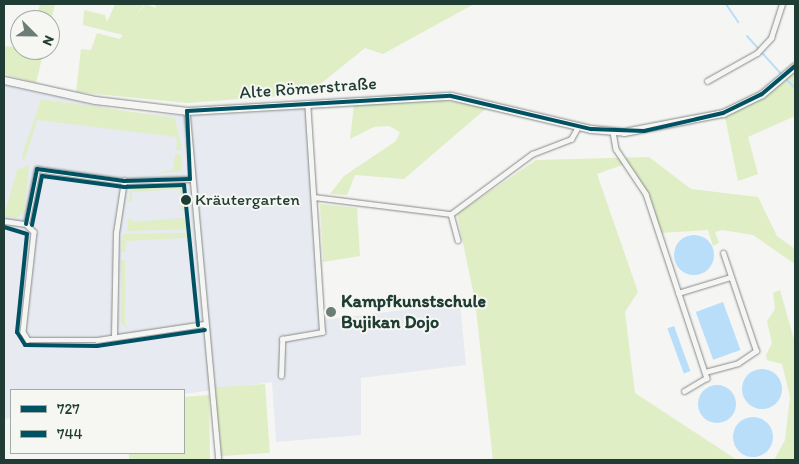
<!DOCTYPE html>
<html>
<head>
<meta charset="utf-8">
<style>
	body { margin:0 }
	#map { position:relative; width:799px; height:464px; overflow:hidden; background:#f5f5f3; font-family:Itim,sans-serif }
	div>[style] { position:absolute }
	.built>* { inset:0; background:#e7eaf0 }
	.green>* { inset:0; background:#dfeec5; transform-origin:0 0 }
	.water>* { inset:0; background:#b8defa; transform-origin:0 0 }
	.round { border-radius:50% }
	.stream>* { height:2px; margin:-1px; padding:0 1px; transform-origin:1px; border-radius:1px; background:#b8defa }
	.roads { filter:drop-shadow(0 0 1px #858a88) drop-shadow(0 0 1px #858a88) }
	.minor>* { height:4.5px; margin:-2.25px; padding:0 2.25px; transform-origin:2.25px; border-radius:2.25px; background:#f5f5f3 }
	.secondary>* { height:7px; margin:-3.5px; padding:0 3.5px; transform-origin:3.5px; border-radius:3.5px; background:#f5f5f3 }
	.bus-1>* { height:4px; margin:-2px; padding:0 2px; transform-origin:2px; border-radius:2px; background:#005262 }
	.bus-2>* { height:4px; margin:-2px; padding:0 2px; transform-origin:2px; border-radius:2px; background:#005262 }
	.dots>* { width:14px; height:14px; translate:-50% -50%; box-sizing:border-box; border:2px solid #f6f6f2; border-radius:50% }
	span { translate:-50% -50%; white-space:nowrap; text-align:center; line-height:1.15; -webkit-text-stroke:4px #f6f6f2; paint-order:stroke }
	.bus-label { font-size:17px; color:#1f3d34 }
	.left { translate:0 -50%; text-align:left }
	.street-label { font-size:18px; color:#1f3d34 }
	.poi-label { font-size:18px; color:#1f3d34; font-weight:700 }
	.frame { position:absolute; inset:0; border:5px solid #1f3d34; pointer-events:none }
	.legend { position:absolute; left:10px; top:389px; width:175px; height:65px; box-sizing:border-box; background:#f6f6f2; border:1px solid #a0aca6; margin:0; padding:6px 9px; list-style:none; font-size:15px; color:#1f3d34 }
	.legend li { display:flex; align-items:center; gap:10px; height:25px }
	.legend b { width:25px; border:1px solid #a0aca6 }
	.north { position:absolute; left:10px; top:10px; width:50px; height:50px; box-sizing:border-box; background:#f6f6f2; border:1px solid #a0aca6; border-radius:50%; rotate:113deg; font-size:14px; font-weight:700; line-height:20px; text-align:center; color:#1f3d34 }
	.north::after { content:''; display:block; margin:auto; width:18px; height:22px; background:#6a7d77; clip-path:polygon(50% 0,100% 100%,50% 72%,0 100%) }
</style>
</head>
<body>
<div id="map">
	<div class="built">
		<i style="clip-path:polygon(4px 85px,127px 112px,187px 116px,307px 109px,322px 320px,460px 303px,466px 365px,361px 378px,361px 435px,276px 442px,272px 382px,184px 394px,184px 390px,11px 390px,11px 418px,4px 419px)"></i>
	</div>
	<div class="green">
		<i style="clip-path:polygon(40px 4px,55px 4px,50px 25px,50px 20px,36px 20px)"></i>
		<i style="clip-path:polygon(115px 4px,144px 4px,134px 19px,145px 4px,156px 8px,155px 4px,215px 4px,213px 23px,215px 4px,474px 4px,383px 54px,365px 48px,308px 94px,187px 103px,76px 92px,81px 49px,91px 50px,97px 33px,120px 39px,123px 35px,83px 25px,84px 10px,105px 15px,107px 22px)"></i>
		<i style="clip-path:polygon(4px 46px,44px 50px,36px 83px,4px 74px)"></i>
		<i style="clip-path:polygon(795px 72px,795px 116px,748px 137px,758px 174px,738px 181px,725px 117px)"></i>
		<i style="clip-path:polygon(41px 99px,175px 118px,182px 150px,176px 150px,177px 137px,37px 120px,24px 162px,22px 155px)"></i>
		<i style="clip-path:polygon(436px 100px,489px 106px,404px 179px,355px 175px,347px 195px,330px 194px,344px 176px,396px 141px,400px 132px,389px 126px,374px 127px,350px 139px,354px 105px)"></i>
		<i style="clip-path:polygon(175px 154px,182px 155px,181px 171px,152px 174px,173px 170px)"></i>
		<i style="clip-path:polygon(649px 157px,691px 189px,758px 197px,777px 236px,795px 249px,795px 264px,753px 235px,722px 230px,715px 232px,719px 243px,713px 246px,708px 230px,661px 233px,646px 194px,625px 164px,597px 174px,638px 292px,625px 312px,635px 393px,737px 460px,493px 460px,475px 301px,457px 214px,536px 160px)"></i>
		<i style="clip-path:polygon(29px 165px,24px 213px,16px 218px,4px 216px,17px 170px)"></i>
		<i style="clip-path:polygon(181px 185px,185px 210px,181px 211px,180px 189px,132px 192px,132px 201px,128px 202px,131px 188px)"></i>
		<i style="clip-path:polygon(320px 204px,357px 208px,360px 256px,323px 262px)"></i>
		<i style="clip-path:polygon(128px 218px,134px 222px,182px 218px,186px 219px,187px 229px,127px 231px)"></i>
		<i style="clip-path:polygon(123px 234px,190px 233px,191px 253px,188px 238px,183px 238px,126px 241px,125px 252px,121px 252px)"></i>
		<i style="clip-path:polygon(121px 260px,125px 260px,125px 323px,129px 329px,121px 323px)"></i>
		<i style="clip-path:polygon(780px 290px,795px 343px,795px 460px,774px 460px,785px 440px,790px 397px,782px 364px,767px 360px,766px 355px,772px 343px,767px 321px,775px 309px,773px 293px)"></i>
		<i style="left:265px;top:384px;width:69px;height:50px;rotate:86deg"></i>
		<i style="clip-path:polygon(209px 395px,210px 460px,129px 460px,129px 453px,184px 453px,184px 397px)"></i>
	</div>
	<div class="water">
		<i class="round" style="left:674px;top:235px;width:40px;height:40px"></i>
		<i style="left:723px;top:302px;width:51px;height:29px;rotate:70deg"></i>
		<i style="left:674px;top:326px;width:48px;height:7px;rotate:70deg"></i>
		<i class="round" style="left:742px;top:369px;width:40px;height:40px"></i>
		<i class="round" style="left:698px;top:385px;width:38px;height:38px"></i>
		<i class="round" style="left:733px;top:417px;width:40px;height:40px"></i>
	</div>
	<div class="stream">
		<i style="left:726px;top:4px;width:22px;rotate:56deg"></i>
		<i style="left:747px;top:36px;width:52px;rotate:48.1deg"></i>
		<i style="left:785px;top:78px;width:14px;rotate:45deg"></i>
	</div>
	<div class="roads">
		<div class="minor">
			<i style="left:707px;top:81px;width:57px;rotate:-29.2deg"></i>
			<i style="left:757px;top:53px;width:21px;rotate:-47deg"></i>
			<i style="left:771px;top:38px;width:36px;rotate:-72deg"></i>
			<i style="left:187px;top:111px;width:350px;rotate:84.8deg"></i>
			<i style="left:613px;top:132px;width:17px;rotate:80deg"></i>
			<i style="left:616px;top:149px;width:54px;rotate:56.3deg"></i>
			<i style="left:646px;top:194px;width:194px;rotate:71.7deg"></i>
			<i style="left:707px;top:378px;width:26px;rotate:149deg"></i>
			<i style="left:314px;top:197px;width:138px;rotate:7.1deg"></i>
			<i style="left:451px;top:214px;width:101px;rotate:-36.5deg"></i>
			<i style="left:532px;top:154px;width:42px;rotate:-21deg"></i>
			<i style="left:571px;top:139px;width:14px;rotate:-60deg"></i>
			<i style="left:451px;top:214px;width:27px;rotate:75deg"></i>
			<i style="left:4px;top:221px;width:22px;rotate:8deg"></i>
			<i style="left:26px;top:224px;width:11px;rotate:45deg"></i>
			<i style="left:34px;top:232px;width:101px;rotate:96.3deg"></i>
			<i style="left:23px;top:332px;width:9px;rotate:58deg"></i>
			<i style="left:28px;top:340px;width:69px"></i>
			<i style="left:97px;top:340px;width:108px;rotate:-8.5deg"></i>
			<i style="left:26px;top:224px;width:56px;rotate:-78.7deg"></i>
			<i style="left:37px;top:169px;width:88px;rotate:7.9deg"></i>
			<i style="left:124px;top:181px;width:66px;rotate:-1.7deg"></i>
			<i style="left:678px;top:293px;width:55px;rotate:-16.8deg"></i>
			<i style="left:114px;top:336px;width:103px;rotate:-88.9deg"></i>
			<i style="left:116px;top:233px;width:53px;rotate:-81.3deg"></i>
			<i style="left:705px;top:372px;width:34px;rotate:-15deg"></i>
			<i style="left:738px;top:363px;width:22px;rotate:-34deg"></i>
			<i style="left:756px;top:351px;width:103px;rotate:-108.6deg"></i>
			<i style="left:281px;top:376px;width:37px;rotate:-88deg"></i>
			<i style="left:282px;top:339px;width:41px;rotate:-9.9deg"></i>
			<i style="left:322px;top:332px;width:229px;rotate:-93.7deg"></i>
		</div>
		<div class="secondary">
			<i style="left:4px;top:80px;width:93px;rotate:12.4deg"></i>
			<i style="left:95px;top:100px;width:93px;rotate:6.8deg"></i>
			<i style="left:187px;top:111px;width:264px;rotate:-3.3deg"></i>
			<i style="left:451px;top:96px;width:144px;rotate:13.3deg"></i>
			<i style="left:591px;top:129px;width:33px;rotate:5deg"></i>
			<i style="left:624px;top:132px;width:101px;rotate:-10.9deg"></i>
			<i style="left:723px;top:113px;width:43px;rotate:-26deg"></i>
			<i style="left:762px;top:94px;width:43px;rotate:-40.3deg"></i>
		</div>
	</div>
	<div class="bus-1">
		<i style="left:187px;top:111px;width:264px;rotate:-3.3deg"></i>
		<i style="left:451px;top:96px;width:144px;rotate:13.3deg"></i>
		<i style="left:591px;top:129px;width:53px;rotate:2.2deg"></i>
		<i style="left:644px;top:131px;width:81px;rotate:-12.8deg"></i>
		<i style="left:723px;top:113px;width:43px;rotate:-26deg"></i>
		<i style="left:762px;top:94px;width:43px;rotate:-40.3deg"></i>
		<i style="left:187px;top:111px;width:68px;rotate:87.5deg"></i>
		<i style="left:26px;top:224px;width:56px;rotate:-78.7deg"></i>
		<i style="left:37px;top:169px;width:88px;rotate:7.9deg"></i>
		<i style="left:124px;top:181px;width:66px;rotate:-1.7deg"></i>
	</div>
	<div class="bus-2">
		<i style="left:32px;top:225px;width:50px;rotate:-78.5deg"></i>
		<i style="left:42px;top:176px;width:83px;rotate:7.6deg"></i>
		<i style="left:124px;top:187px;width:60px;rotate:-1.9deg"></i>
		<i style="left:184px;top:185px;width:141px;rotate:84.3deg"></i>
		<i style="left:4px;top:227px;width:24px;rotate:17deg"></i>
		<i style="left:27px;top:234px;width:99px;rotate:95.8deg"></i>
		<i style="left:17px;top:332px;width:15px;rotate:58deg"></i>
		<i style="left:25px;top:345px;width:72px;rotate:0.8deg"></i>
		<i style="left:97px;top:346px;width:109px;rotate:-8.4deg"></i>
	</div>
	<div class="dots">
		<i style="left:186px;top:200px;background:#1f3d34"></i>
		<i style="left:331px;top:312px;background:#6a7d77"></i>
	</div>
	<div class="bus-label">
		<span class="left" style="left:195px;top:200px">Kräutergarten</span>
	</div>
	<div class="street-label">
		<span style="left:308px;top:88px;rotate:-4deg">Alte Römerstraße</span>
	</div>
	<div class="poi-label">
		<span class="left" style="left:341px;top:312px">Kampfkunstschule<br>Bujikan Dojo</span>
	</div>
	<div class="frame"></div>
	<ul class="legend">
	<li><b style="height:6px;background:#005262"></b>727</li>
	<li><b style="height:6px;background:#005262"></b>744</li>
	</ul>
	<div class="north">N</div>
</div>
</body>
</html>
